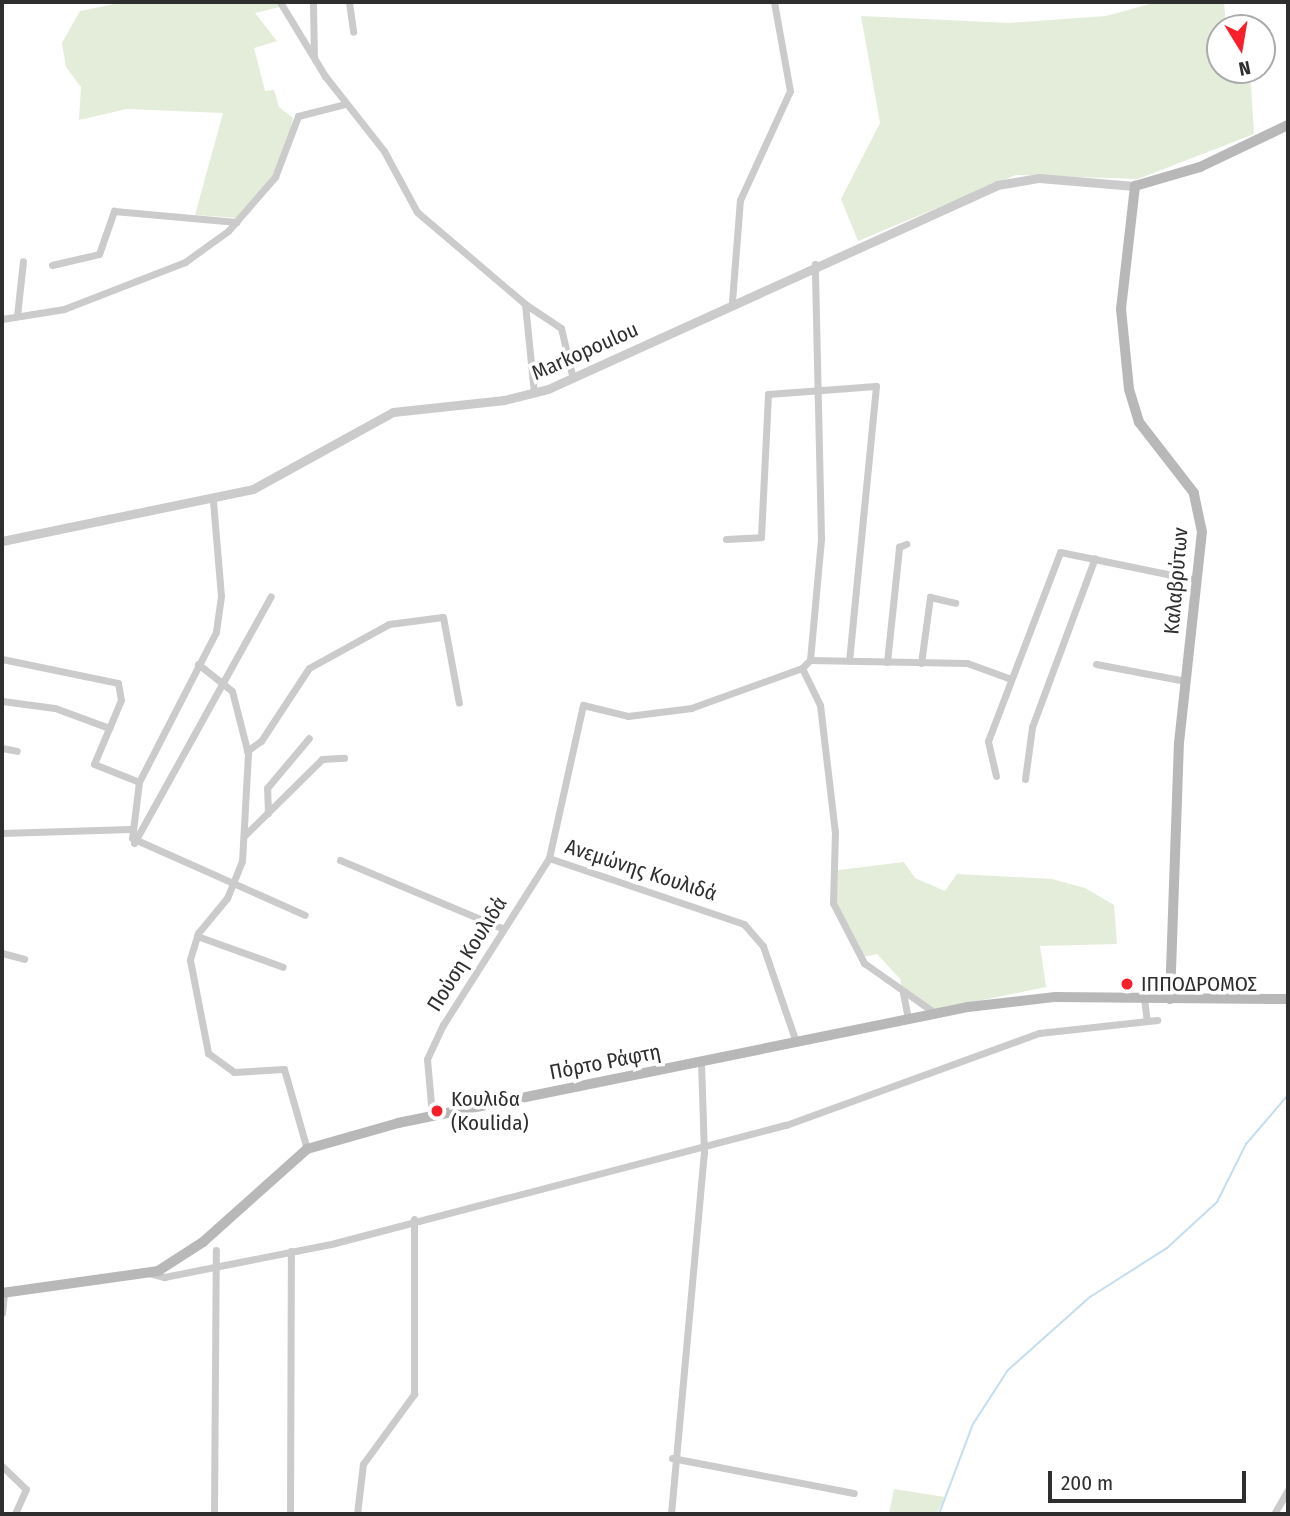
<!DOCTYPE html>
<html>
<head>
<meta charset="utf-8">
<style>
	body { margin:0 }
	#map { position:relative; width:1290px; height:1516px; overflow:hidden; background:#fff; font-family:"Fira Sans Condensed",sans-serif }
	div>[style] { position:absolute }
	.green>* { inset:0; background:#e4edda }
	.stream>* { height:2px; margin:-1px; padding:0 1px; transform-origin:1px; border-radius:1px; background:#c4ddef }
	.minor>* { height:7px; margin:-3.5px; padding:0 3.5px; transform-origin:3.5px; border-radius:3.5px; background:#cbcbcb }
	.tertiary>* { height:9px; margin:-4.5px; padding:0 4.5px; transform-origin:4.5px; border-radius:4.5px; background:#cbcbcb }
	.secondary>* { height:10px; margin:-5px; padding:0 5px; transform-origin:5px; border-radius:5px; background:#b8b8b8 }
	.dots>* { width:19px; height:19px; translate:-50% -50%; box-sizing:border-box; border:4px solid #fff; border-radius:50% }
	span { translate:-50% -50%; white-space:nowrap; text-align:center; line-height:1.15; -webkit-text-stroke:7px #fff; paint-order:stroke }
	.street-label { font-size:21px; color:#2e2e2e }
	.poi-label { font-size:21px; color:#2e2e2e }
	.left { translate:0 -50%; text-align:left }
	.frame { position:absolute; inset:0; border:4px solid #2e2e2e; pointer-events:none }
	.north { position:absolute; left:1206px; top:14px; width:70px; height:70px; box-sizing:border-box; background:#fff; border:2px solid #ababab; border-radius:50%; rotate:169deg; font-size:19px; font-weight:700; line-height:28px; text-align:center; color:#2e2e2e }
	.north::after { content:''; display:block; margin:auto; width:24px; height:32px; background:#f61f2a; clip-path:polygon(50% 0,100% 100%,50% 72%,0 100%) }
	.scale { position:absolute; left:1048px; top:1471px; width:198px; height:32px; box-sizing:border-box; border:4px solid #2e2e2e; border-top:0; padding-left:9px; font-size:21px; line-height:24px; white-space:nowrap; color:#2e2e2e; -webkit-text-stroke:5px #fff; paint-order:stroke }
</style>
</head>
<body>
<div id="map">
	<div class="green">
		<i style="clip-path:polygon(124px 2px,276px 2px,280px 7px,255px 13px,277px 41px,254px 48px,265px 91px,274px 90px,279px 107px,293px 118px,288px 142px,276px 171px,238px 218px,195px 215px,223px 113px,127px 109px,79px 120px,81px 87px,66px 67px,62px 43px,80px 11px)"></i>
		<i style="clip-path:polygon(1157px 2px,1224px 2px,1226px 26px,1248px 26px,1220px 28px,1220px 70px,1250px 70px,1254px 134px,1138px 179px,1016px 175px,858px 241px,841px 199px,880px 123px,861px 16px,1009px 23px,1106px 16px)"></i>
		<i style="clip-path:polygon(904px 862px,915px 878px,945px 891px,957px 874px,1052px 879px,1085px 888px,1114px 905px,1117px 944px,1040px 946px,1046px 987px,934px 1010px,901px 990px,901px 980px,877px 954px,863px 957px,836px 902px,838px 870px)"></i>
		<i style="clip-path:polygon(894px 1489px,945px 1497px,937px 1514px,889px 1514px)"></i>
	</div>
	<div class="stream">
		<i style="left:939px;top:1514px;width:96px;rotate:-69.3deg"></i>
		<i style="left:973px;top:1424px;width:64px;rotate:-57.1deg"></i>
		<i style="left:1008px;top:1370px;width:110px;rotate:-41.7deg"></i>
		<i style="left:1090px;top:1297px;width:91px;rotate:-32.5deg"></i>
		<i style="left:1167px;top:1248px;width:68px;rotate:-42.6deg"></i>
		<i style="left:1217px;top:1202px;width:65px;rotate:-63.4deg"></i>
		<i style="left:1246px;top:1144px;width:65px;rotate:-49.4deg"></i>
	</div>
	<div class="minor">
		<i style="left:280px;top:2px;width:87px;rotate:58.7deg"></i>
		<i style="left:325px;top:76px;width:95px;rotate:51.8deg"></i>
		<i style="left:384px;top:151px;width:69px;rotate:61.6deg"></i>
		<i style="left:417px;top:212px;width:142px;rotate:40.4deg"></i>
		<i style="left:313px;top:2px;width:55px;rotate:89deg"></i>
		<i style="left:349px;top:2px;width:30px;rotate:82deg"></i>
		<i style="left:52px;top:265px;width:48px;rotate:-13.2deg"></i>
		<i style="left:99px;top:254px;width:46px;rotate:-70.8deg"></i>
		<i style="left:114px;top:211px;width:123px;rotate:5.1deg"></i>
		<i style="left:732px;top:301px;width:101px;rotate:-85.5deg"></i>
		<i style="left:740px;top:200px;width:120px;rotate:-65.4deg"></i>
		<i style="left:790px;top:91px;width:90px;rotate:-100.2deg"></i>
		<i style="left:17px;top:316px;width:55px;rotate:-83.8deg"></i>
		<i style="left:2px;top:319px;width:63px;rotate:-9.2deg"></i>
		<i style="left:64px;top:309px;width:130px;rotate:-21.2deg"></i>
		<i style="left:185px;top:262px;width:53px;rotate:-35.8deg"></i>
		<i style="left:228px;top:231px;width:72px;rotate:-49deg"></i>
		<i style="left:275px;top:177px;width:65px;rotate:-69.3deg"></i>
		<i style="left:298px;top:116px;width:49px;rotate:-14.3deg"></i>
		<i style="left:534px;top:393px;width:89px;rotate:-95.8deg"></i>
		<i style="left:525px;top:304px;width:43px;rotate:33.7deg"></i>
		<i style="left:561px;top:328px;width:52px;rotate:76.8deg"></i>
		<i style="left:213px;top:501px;width:95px;rotate:85.2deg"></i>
		<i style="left:221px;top:596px;width:36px;rotate:98deg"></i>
		<i style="left:216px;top:632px;width:169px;rotate:117.2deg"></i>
		<i style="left:139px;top:782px;width:56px;rotate:97.1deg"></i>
		<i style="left:132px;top:838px;width:189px;rotate:24deg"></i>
		<i style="left:726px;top:539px;width:35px;rotate:-3deg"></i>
		<i style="left:761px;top:537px;width:143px;rotate:-87.2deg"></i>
		<i style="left:768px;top:394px;width:108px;rotate:-4.2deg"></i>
		<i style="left:876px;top:386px;width:276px;rotate:95.6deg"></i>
		<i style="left:2px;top:659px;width:118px;rotate:11.7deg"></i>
		<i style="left:118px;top:683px;width:17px;rotate:80deg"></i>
		<i style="left:121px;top:700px;width:69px;rotate:112.9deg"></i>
		<i style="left:94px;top:764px;width:48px;rotate:21.8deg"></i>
		<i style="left:810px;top:660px;width:157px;rotate:1.1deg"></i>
		<i style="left:967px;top:663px;width:47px;rotate:20deg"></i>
		<i style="left:887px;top:662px;width:116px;rotate:-84deg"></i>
		<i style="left:899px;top:547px;width:8px;rotate:-23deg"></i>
		<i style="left:921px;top:663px;width:67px;rotate:-82.2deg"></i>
		<i style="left:930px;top:597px;width:26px;rotate:13deg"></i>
		<i style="left:198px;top:664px;width:43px;rotate:38.5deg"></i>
		<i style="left:232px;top:691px;width:65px;rotate:75.7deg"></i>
		<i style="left:248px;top:754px;width:107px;rotate:93.2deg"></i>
		<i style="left:242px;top:861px;width:40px;rotate:112deg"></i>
		<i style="left:227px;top:898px;width:45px;rotate:129.6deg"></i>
		<i style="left:198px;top:933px;width:28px;rotate:107deg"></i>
		<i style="left:190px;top:960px;width:95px;rotate:79deg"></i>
		<i style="left:208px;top:1053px;width:32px;rotate:36deg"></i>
		<i style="left:234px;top:1072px;width:50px;rotate:-3.4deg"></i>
		<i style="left:284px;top:1069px;width:83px;rotate:74deg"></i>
		<i style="left:1096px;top:664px;width:91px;rotate:10.8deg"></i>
		<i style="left:802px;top:668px;width:11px;rotate:-45deg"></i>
		<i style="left:810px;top:660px;width:122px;rotate:-84.8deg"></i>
		<i style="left:821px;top:538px;width:274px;rotate:-91.3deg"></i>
		<i style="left:2px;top:701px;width:53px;rotate:7.5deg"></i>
		<i style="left:55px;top:708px;width:58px;rotate:20.3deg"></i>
		<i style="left:2px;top:748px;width:15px;rotate:11deg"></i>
		<i style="left:247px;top:751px;width:17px;rotate:-36deg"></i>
		<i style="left:261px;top:741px;width:87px;rotate:-56.7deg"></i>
		<i style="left:309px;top:668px;width:91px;rotate:-28.8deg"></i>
		<i style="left:389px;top:624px;width:54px;rotate:-7.4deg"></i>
		<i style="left:443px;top:617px;width:87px;rotate:79.5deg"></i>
		<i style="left:996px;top:776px;width:36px;rotate:-103deg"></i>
		<i style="left:988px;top:741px;width:202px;rotate:-69.1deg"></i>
		<i style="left:1060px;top:552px;width:139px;rotate:11.6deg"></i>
		<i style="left:1025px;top:779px;width:52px;rotate:-82.3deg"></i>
		<i style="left:1032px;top:727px;width:180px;rotate:-69.6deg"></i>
		<i style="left:268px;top:813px;width:25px;rotate:-92deg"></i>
		<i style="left:267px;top:788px;width:65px;rotate:-50deg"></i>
		<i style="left:2px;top:833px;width:128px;rotate:-1.8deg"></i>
		<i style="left:245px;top:835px;width:108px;rotate:-44.6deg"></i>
		<i style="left:322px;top:759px;width:22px;rotate:-3deg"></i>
		<i style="left:134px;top:843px;width:282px;rotate:-61deg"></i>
		<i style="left:340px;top:860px;width:176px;rotate:22.8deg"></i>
		<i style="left:197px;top:936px;width:91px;rotate:19.8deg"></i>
		<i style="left:2px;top:953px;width:23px;rotate:15deg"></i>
		<i style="left:903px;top:993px;width:25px;rotate:79deg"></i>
		<i style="left:1144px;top:998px;width:23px;rotate:83deg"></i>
		<i style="left:796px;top:1042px;width:102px;rotate:-109deg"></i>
		<i style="left:763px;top:946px;width:29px;rotate:-131deg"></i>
		<i style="left:744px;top:924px;width:206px;rotate:-161.3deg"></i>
		<i style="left:549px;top:858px;width:157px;rotate:-77.5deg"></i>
		<i style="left:583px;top:705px;width:46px;rotate:13.7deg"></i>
		<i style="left:628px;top:716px;width:64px;rotate:-7.2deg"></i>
		<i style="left:691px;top:708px;width:118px;rotate:-19.8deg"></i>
		<i style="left:802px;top:668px;width:41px;rotate:64.1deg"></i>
		<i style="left:820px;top:705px;width:128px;rotate:83.3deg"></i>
		<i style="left:835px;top:832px;width:71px;rotate:91.6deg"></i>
		<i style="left:833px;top:903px;width:68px;rotate:62.7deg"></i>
		<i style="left:864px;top:963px;width:87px;rotate:35.2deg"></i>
		<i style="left:432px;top:1115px;width:56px;rotate:-95.1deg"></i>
		<i style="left:427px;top:1059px;width:38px;rotate:-65deg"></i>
		<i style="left:443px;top:1025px;width:198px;rotate:-57.6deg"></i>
		<i style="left:149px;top:1273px;width:16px;rotate:15deg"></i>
		<i style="left:164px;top:1277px;width:174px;rotate:-11.2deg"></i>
		<i style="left:335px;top:1243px;width:466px;rotate:-14.7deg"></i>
		<i style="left:786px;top:1125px;width:269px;rotate:-20deg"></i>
		<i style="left:1039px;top:1033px;width:119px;rotate:-6.3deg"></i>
		<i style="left:2px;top:1313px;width:20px;rotate:-84deg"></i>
		<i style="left:672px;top:1458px;width:185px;rotate:10.9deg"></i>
		<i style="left:2px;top:1466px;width:33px;rotate:44deg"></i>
		<i style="left:26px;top:1489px;width:27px;rotate:114deg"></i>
		<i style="left:214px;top:1514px;width:264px;rotate:-89.6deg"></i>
		<i style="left:290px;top:1514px;width:263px;rotate:-89.8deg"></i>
		<i style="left:357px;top:1514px;width:50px;rotate:-83.2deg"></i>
		<i style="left:363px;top:1464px;width:87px;rotate:-53.9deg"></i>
		<i style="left:414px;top:1394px;width:175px;rotate:-90deg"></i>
		<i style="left:671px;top:1514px;width:363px;rotate:-84.8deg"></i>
		<i style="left:704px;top:1153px;width:90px;rotate:-91.9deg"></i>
		<i style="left:1274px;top:1514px;width:28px;rotate:-60deg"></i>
	</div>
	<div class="tertiary">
		<i style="left:2px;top:541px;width:256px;rotate:-11.7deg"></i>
		<i style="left:253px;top:489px;width:160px;rotate:-28.8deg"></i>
		<i style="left:393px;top:412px;width:112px;rotate:-6.2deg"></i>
		<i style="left:504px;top:400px;width:45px;rotate:-14deg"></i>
		<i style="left:548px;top:389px;width:493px;rotate:-24.4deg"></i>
		<i style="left:997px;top:185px;width:43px;rotate:-9.5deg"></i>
		<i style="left:1039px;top:178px;width:96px;rotate:4.8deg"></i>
	</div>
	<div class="secondary">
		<i style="left:1170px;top:999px;width:256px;rotate:-88deg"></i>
		<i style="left:1179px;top:743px;width:212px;rotate:-83.8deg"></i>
		<i style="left:1202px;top:532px;width:40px;rotate:-102deg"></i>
		<i style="left:1194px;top:493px;width:90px;rotate:-127.8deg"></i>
		<i style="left:1139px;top:422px;width:34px;rotate:-107deg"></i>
		<i style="left:1129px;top:389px;width:80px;rotate:-95.7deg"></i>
		<i style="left:1121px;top:309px;width:124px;rotate:-83.5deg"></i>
		<i style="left:1135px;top:186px;width:68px;rotate:-16.3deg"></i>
		<i style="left:1200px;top:167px;width:98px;rotate:-25.5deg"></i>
		<i style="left:2px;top:1293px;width:158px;rotate:-8deg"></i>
		<i style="left:158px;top:1271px;width:54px;rotate:-32.8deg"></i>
		<i style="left:203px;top:1242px;width:140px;rotate:-41.8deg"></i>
		<i style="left:307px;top:1149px;width:95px;rotate:-15.9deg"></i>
		<i style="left:398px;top:1123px;width:582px;rotate:-11.5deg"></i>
		<i style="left:968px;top:1007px;width:88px;rotate:-6.6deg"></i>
		<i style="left:1055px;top:997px;width:233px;rotate:0.5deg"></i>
	</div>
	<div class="dots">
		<i style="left:1127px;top:984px;background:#f61f2a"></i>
		<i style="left:437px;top:1111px;background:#f61f2a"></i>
	</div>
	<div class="street-label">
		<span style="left:585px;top:351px;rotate:-24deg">Markopoulou</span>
		<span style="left:1176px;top:581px;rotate:-85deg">Καλαβρύτων</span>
		<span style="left:641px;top:870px;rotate:18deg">Ανεμώνης Κουλιδά</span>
		<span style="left:467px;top:954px;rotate:-58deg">Πούση Κουλιδά</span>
		<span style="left:605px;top:1062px;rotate:-11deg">Πόρτο Ράφτη</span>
	</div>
	<div class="poi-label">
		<span class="left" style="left:1141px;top:984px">ΙΠΠΟΔΡΟΜΟΣ</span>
		<span class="left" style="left:451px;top:1111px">Κουλιδα<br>(Koulida)</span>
	</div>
	<div class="frame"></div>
	<div class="north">N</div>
	<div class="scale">200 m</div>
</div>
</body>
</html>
